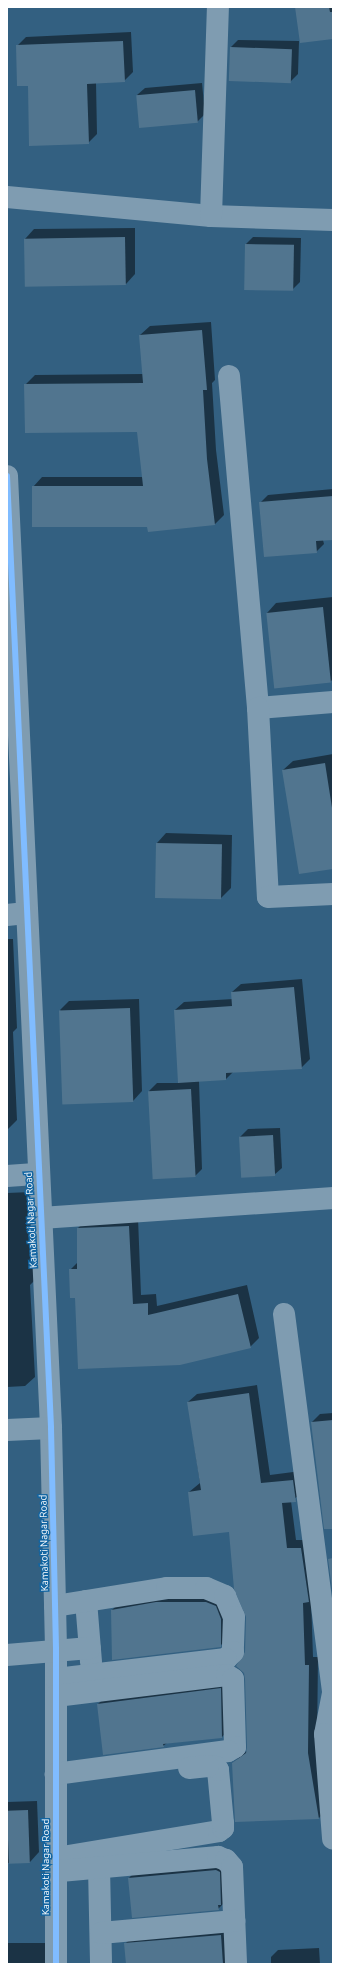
<!DOCTYPE html>
<html>
<head>
<meta charset="utf-8">
<style>
	body { margin:0 }
	#map { position:relative; width:340px; height:1971px; overflow:hidden; background:#336081; font-family:Ubuntu,sans-serif }
	div>[style] { position:absolute }
	.shadow>* { inset:0; background:#0007; transform-origin:0 0 }
	.building>* { inset:0; background:#51758f; transform-origin:0 0 }
	.minor>* { height:22px; margin:-11px; padding:0 11px; transform-origin:11px; border-radius:11px; background:#7f9cb1 }
	.cycleway>* { height:6px; margin:-3px; padding:0 3px; transform-origin:3px; border-radius:3px; background:#80bcff }
	span { translate:-50% -50%; white-space:nowrap; text-align:center; line-height:1.15; -webkit-text-stroke:3px #1265a2; paint-order:stroke }
	.street-label { font-size:10px; color:#fff }
	.frame { position:absolute; inset:0; border:8px solid #fff; pointer-events:none }
</style>
</head>
<body>
<div id="map">
	<div class="shadow">
		<i style="clip-path:polygon(296px 7px,333px 7px,333px 38px)"></i>
		<i style="clip-path:polygon(131px 32px,133px 72px,124px 81px,96px 82px,97px 134px,88px 143px,29px 85px,17px 46px,26px 37px)"></i>
		<i style="clip-path:polygon(238px 40px,299px 41px,298px 74px,290px 82px,231px 47px)"></i>
		<i style="clip-path:polygon(202px 83px,205px 114px,197px 122px,137px 95px,145px 88px)"></i>
		<i style="clip-path:polygon(135px 228px,135px 274px,126px 284px,25px 239px,34px 229px)"></i>
		<i style="clip-path:polygon(253px 237px,301px 238px,300px 282px,293px 289px,246px 244px)"></i>
		<i style="clip-path:polygon(211px 322px,215px 380px,212px 383px,216px 450px,224px 515px,215px 524px,148px 526px,33px 487px,42px 477px,143px 477px,138px 431px,25px 385px,35px 375px,143px 374px,140px 335px,150px 326px)"></i>
		<i style="clip-path:polygon(333px 489px,333px 539px,323px 540px,324px 544px,316px 552px,260px 503px,268px 495px)"></i>
		<i style="clip-path:polygon(333px 597px,333px 679px,330px 682px,267px 613px,276px 603px)"></i>
		<i style="clip-path:polygon(333px 754px,333px 868px,283px 770px,293px 761px)"></i>
		<i style="clip-path:polygon(166px 833px,232px 835px,231px 888px,221px 898px,156px 897px,157px 843px)"></i>
		<i style="clip-path:polygon(7px 939px,13px 939px,17px 1028px,13px 1032px,17px 1120px,7px 1130px)"></i>
		<i style="clip-path:polygon(302px 979px,310px 1059px,301px 1068px,233px 1072px,226px 1079px,199px 1081px,202px 1169px,195px 1176px,149px 1091px,157px 1083px,179px 1083px,175px 1010px,184px 1002px,233px 999px,232px 992px,241px 984px)"></i>
		<i style="clip-path:polygon(139px 999px,142px 1091px,133px 1101px,60px 1010px,69px 1001px)"></i>
		<i style="clip-path:polygon(280px 1128px,282px 1168px,274px 1175px,240px 1137px,248px 1129px)"></i>
		<i style="clip-path:polygon(31px 1192px,36px 1279px,30px 1285px,35px 1377px,25px 1386px,7px 1387px,7px 1193px)"></i>
		<i style="clip-path:polygon(138px 1218px,141px 1295px,156px 1294px,157px 1306px,247px 1285px,259px 1338px,250px 1347px,76px 1297px,70px 1270px,78px 1262px,78px 1228px,87px 1219px)"></i>
		<i style="clip-path:polygon(257px 1385px,270px 1475px,301px 1471px,304px 1492px,291px 1501px,296px 1540px,309px 1540px,313px 1657px,318px 1657px,317px 1743px,327px 1810px,319px 1818px,233px 1763px,248px 1750px,247px 1617px,230px 1531px,189px 1492px,200px 1483px,188px 1402px,197px 1394px)"></i>
		<i style="clip-path:polygon(333px 1413px,333px 1497px,312px 1422px,320px 1414px)"></i>
		<i style="clip-path:polygon(216px 1592px,230px 1636px,220px 1646px,112px 1610px,122px 1600px)"></i>
		<i style="clip-path:polygon(229px 1680px,230px 1728px,222px 1737px,167px 1743px,163px 1746px,98px 1704px,107px 1695px)"></i>
		<i style="clip-path:polygon(37px 1801px,39px 1852px,30px 1862px,7px 1863px,7px 1802px)"></i>
		<i style="clip-path:polygon(226px 1860px,228px 1899px,218px 1909px,133px 1917px,129px 1878px,138px 1868px)"></i>
		<i style="clip-path:polygon(230px 1926px,234px 1964px,127px 1964px,125px 1944px,135px 1934px)"></i>
		<i style="left:7px;top:1943px;width:43px;height:21px"></i>
		<i style="clip-path:polygon(319px 1948px,320px 1964px,271px 1964px,271px 1957px,278px 1950px)"></i>
	</div>
	<div class="building">
		<i style="clip-path:polygon(295px 7px,329px 7px,330px 12px,333px 12px,333px 39px,300px 43px)"></i>
		<i style="clip-path:polygon(123px 41px,125px 82px,87px 84px,89px 144px,29px 146px,28px 86px,17px 86px,16px 45px)"></i>
		<i style="left:230px;top:47px;width:62px;height:34px;rotate:2deg"></i>
		<i style="left:195px;top:90px;width:33px;height:59px;rotate:85deg"></i>
		<i style="left:125px;top:237px;width:48px;height:101px;rotate:89deg"></i>
		<i style="left:245px;top:244px;width:49px;height:46px;rotate:1deg"></i>
		<i style="clip-path:polygon(202px 330px,207px 390px,203px 390px,207px 459px,215px 525px,148px 532px,147px 527px,32px 527px,32px 486px,143px 486px,137px 432px,25px 433px,24px 384px,143px 383px,139px 335px)"></i>
		<i style="clip-path:polygon(333px 496px,333px 540px,316px 541px,317px 553px,264px 557px,259px 502px)"></i>
		<i style="left:323px;top:607px;width:76px;height:57px;rotate:84deg"></i>
		<i style="clip-path:polygon(325px 763px,333px 814px,333px 869px,299px 874px,282px 770px)"></i>
		<i style="left:156px;top:843px;width:66px;height:55px;rotate:1deg"></i>
		<i style="clip-path:polygon(294px 987px,302px 1069px,226px 1073px,226px 1080px,178px 1083px,174px 1010px,232px 1006px,231px 992px)"></i>
		<i style="left:130px;top:1008px;width:94px;height:71px;rotate:88deg"></i>
		<i style="left:191px;top:1089px;width:88px;height:43px;rotate:87deg"></i>
		<i style="left:273px;top:1135px;width:41px;height:34px;rotate:87deg"></i>
		<i style="clip-path:polygon(129px 1226px,133px 1304px,148px 1303px,148px 1315px,238px 1294px,251px 1348px,180px 1365px,78px 1369px,75px 1298px,70px 1298px,69px 1269px,77px 1269px,77px 1228px)"></i>
		<i style="clip-path:polygon(249px 1393px,261px 1483px,293px 1480px,296px 1502px,282px 1503px,287px 1548px,301px 1548px,309px 1602px,303px 1603px,305px 1665px,309px 1665px,308px 1753px,319px 1819px,235px 1822px,232px 1763px,246px 1753px,247px 1747px,245px 1679px,244px 1673px,236px 1666px,245px 1652px,246px 1617px,234px 1589px,229px 1532px,193px 1536px,188px 1492px,201px 1490px,187px 1402px)"></i>
		<i style="clip-path:polygon(333px 1420px,333px 1529px,324px 1529px,311px 1422px)"></i>
		<i style="clip-path:polygon(333px 1558px,333px 1596px,328px 1559px)"></i>
		<i style="clip-path:polygon(156px 1602px,206px 1602px,216px 1606px,221px 1619px,221px 1647px,112px 1660px,111px 1610px)"></i>
		<i style="clip-path:polygon(221px 1688px,222px 1738px,163px 1744px,164px 1747px,103px 1755px,97px 1704px)"></i>
		<i style="left:28px;top:1810px;width:53px;height:21px;rotate:88deg"></i>
		<i style="clip-path:polygon(216px 1870px,220px 1872px,221px 1905px,218px 1905px,219px 1910px,132px 1918px,128px 1878px)"></i>
		<i style="clip-path:polygon(221px 1935px,223px 1964px,126px 1964px,124px 1943px)"></i>
	</div>
	<div class="minor">
		<i style="left:7px;top:197px;width:205px;rotate:5.3deg"></i>
		<i style="left:211px;top:216px;width:122px;rotate:1.9deg"></i>
		<i style="left:211px;top:216px;width:209px;rotate:-88.1deg"></i>
		<i style="left:229px;top:376px;width:333px;rotate:85deg"></i>
		<i style="left:258px;top:708px;width:75px;rotate:-4.6deg"></i>
		<i style="left:7px;top:476px;width:953px;rotate:87.35deg"></i>
		<i style="left:51px;top:1428px;width:222px;rotate:88.7deg"></i>
		<i style="left:56px;top:1650px;width:314px;rotate:90deg"></i>
		<i style="left:258px;top:708px;width:189px;rotate:87deg"></i>
		<i style="left:268px;top:897px;width:65px;rotate:-2.6deg"></i>
		<i style="left:7px;top:915px;width:19px;rotate:-6deg"></i>
		<i style="left:7px;top:1176px;width:32px;rotate:-4deg"></i>
		<i style="left:41px;top:1218px;width:293px;rotate:-3.9deg"></i>
		<i style="left:284px;top:1314px;width:382px;rotate:82.6deg"></i>
		<i style="left:7px;top:1430px;width:44px;rotate:-2.6deg"></i>
		<i style="left:86px;top:1601px;width:61px;rotate:85.3deg"></i>
		<i style="left:55px;top:1606px;width:113px;rotate:-9.1deg"></i>
		<i style="left:167px;top:1588px;width:39px"></i>
		<i style="left:206px;top:1588px;width:21px;rotate:23deg"></i>
		<i style="left:225px;top:1596px;width:23px;rotate:67deg"></i>
		<i style="left:234px;top:1617px;width:35px;rotate:92deg"></i>
		<i style="left:233px;top:1652px;width:10px;rotate:135deg"></i>
		<i style="left:226px;top:1659px;width:171px;rotate:173.3deg"></i>
		<i style="left:7px;top:1655px;width:83px;rotate:-4.8deg"></i>
		<i style="left:333px;top:1693px;width:42px;rotate:101deg"></i>
		<i style="left:325px;top:1734px;width:105px;rotate:85.6deg"></i>
		<i style="left:56px;top:1696px;width:172px;rotate:-7deg"></i>
		<i style="left:227px;top:1675px;width:7px;rotate:34deg"></i>
		<i style="left:233px;top:1679px;width:68px;rotate:88.3deg"></i>
		<i style="left:235px;top:1747px;width:8px;rotate:150deg"></i>
		<i style="left:228px;top:1751px;width:174px;rotate:172.4deg"></i>
		<i style="left:56px;top:1858px;width:165px;rotate:-9.4deg"></i>
		<i style="left:219px;top:1831px;width:5px;rotate:-37deg"></i>
		<i style="left:223px;top:1828px;width:5px;rotate:-90deg"></i>
		<i style="left:223px;top:1823px;width:53px;rotate:-95.4deg"></i>
		<i style="left:218px;top:1770px;width:4px;rotate:-124deg"></i>
		<i style="left:216px;top:1767px;width:8px;rotate:-173deg"></i>
		<i style="left:208px;top:1766px;width:19px;rotate:174deg"></i>
		<i style="left:99px;top:1867px;width:97px;rotate:88.8deg"></i>
		<i style="left:60px;top:1871px;width:159px;rotate:-5.1deg"></i>
		<i style="left:218px;top:1857px;width:9px;rotate:21deg"></i>
		<i style="left:226px;top:1860px;width:9px;rotate:49deg"></i>
		<i style="left:232px;top:1867px;width:97px;rotate:87.6deg"></i>
		<i style="left:101px;top:1933px;width:134px;rotate:-5.2deg"></i>
	</div>
	<div class="cycleway">
		<i style="left:7px;top:476px;width:953px;rotate:87.35deg"></i>
		<i style="left:51px;top:1428px;width:222px;rotate:88.7deg"></i>
		<i style="left:56px;top:1650px;width:314px;rotate:90deg"></i>
	</div>
	<div class="street-label">
		<span style="left:31px;top:1220px;rotate:-93deg">Kamakoti Nagar Road</span>
		<span style="left:44px;top:1543px;rotate:-91deg">Kamakoti Nagar Road</span>
		<span style="left:46px;top:1867px;rotate:-90deg">Kamakoti Nagar Road</span>
	</div>
	<div class="frame"></div>
</div>
</body>
</html>
